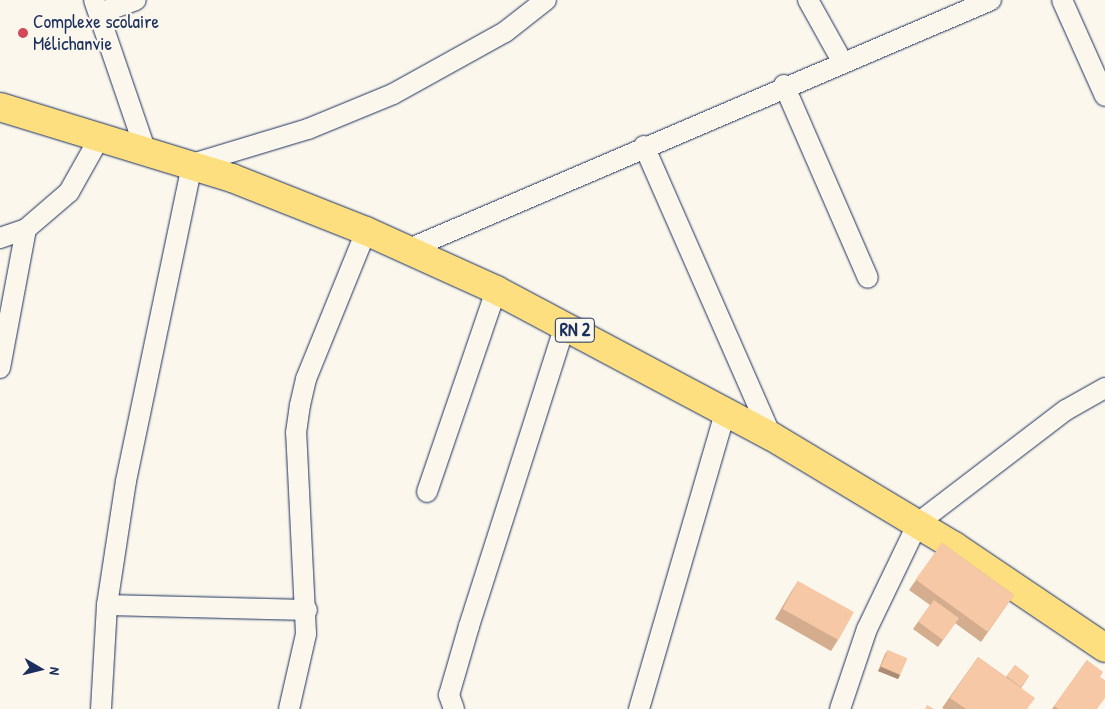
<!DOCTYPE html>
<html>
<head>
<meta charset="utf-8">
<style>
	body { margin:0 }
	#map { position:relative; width:1105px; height:709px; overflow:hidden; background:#fbf7ec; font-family:"Patrick Hand",sans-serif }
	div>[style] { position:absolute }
	.roads { filter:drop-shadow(0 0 1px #1b2f5e) drop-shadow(0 0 1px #1b2f5e) }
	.street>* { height:20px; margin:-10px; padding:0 10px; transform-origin:10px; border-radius:10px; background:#fbf7ec }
	.highway>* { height:28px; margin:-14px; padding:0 14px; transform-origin:14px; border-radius:14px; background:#fddf80 }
	.wall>* { inset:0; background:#d4ac8e }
	.shaded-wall>* { inset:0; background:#ac8c74 }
	.building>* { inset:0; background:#f6c8a5; transform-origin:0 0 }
	.dots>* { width:14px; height:14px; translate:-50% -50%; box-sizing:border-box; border:2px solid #fbf7ec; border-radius:50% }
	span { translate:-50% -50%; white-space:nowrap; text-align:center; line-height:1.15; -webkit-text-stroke:4.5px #fbf7ec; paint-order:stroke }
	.shield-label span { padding:1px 4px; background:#fbf7ec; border:1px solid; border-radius:4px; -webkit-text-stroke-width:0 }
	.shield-label { font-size:18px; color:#1b2f5e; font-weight:700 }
	.poi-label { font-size:19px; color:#1b2f5e }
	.left { translate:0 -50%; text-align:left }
	.north { position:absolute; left:15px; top:644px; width:50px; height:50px; -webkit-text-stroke:4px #fbf7ec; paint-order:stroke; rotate:98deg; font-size:14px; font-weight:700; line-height:20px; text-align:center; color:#1b2f5e }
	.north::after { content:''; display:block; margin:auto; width:18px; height:22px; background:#1b2f5e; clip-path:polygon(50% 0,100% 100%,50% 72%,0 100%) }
</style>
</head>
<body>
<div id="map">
	<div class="roads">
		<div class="street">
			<i style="left:94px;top:0;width:157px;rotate:71.1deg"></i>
			<i style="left:808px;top:0;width:70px;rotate:60.9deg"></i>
			<i style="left:1062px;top:0;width:105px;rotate:65.9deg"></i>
			<i style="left:100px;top:13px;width:38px;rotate:-20deg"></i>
			<i style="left:784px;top:85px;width:210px;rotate:66.5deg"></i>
			<i style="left:644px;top:146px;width:317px;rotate:66.3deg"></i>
			<i style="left:0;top:238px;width:28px;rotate:-19deg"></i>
			<i style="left:26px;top:229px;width:57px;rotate:-40.7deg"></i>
			<i style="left:69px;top:192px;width:65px;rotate:-60.7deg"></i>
			<i style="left:409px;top:249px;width:633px;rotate:-23.16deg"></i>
			<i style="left:0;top:368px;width:141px;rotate:-79.4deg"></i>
			<i style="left:427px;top:492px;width:213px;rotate:-71.1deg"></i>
			<i style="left:107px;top:605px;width:200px;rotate:1.4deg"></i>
			<i style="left:101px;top:709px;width:104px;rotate:-86.7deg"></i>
			<i style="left:107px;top:605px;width:125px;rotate:-81.3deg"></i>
			<i style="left:126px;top:481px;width:324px;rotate:-78.2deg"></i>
			<i style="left:192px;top:164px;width:121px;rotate:-16.8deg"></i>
			<i style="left:308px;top:129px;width:92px;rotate:-22.4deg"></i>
			<i style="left:393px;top:94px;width:128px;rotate:-29deg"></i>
			<i style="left:505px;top:32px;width:52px;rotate:-38deg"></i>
			<i style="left:289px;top:709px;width:77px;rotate:-77.2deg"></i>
			<i style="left:306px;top:634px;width:201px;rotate:-92.8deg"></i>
			<i style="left:296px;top:433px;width:28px;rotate:-82deg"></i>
			<i style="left:300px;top:405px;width:27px;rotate:-77deg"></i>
			<i style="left:306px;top:379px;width:160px;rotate:-67.9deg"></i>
			<i style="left:454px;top:709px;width:15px;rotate:-110deg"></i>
			<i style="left:449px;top:695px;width:72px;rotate:-73.8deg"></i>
			<i style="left:469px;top:626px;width:316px;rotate:-72.3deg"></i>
			<i style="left:639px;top:709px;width:311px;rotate:-73.8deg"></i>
			<i style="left:840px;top:709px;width:84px;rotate:-71.4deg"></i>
			<i style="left:867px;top:629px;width:118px;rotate:-64.3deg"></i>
			<i style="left:918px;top:523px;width:186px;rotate:-37.4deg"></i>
			<i style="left:1066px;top:410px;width:45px;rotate:-29.4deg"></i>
		</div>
		<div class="highway">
			<i style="left:0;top:107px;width:243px;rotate:17deg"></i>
			<i style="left:232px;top:178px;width:144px;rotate:21.6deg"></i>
			<i style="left:366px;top:231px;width:143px;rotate:24.4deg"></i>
			<i style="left:496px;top:290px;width:311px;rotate:28deg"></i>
			<i style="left:771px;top:436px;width:214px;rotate:31deg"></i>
			<i style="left:954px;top:546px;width:182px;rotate:34deg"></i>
		</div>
	</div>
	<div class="wall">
		<i style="clip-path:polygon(942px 543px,1014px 595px,981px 642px,955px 623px,938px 647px,913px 629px,930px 605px,909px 590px)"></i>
		<i style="clip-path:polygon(798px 581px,838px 640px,831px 651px,775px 619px,791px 592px)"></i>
		<i style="clip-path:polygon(888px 650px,900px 675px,898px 679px,878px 671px,885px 654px)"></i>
		<i style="clip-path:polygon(978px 657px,1006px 677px,1015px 665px,1029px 676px,1021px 688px,1027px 709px,944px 709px,942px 708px)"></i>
		<i style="clip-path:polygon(1087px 660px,1100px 677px,1097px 709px,1052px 709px)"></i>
	</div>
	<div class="shaded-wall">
		<i style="clip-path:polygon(881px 667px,900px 675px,898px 679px,878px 671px)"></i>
	</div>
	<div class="building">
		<i style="left:942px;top:543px;width:89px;height:45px;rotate:36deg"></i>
		<i style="left:798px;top:581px;width:64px;height:32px;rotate:29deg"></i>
		<i style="left:934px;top:600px;width:31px;height:27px;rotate:36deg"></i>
		<i style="left:888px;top:650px;width:21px;height:18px;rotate:23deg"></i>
		<i style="clip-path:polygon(978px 657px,1035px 698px,1027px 709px,966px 709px,950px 698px)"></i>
		<i style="clip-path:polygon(1087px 660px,1103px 672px,1100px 677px,1105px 680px,1105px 698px,1097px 709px,1059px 709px,1054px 706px)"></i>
		<i style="left:1015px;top:665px;width:18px;height:14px;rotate:38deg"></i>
		<i style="clip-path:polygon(927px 705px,934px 709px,925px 709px)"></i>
	</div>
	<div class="dots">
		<i style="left:23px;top:33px;background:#d1495b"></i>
	</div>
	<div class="shield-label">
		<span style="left:575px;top:330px">RN 2</span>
	</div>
	<div class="poi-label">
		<span class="left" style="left:33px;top:33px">Complexe scolaire<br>Mélichanvie</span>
	</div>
	<div class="north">N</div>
</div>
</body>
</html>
